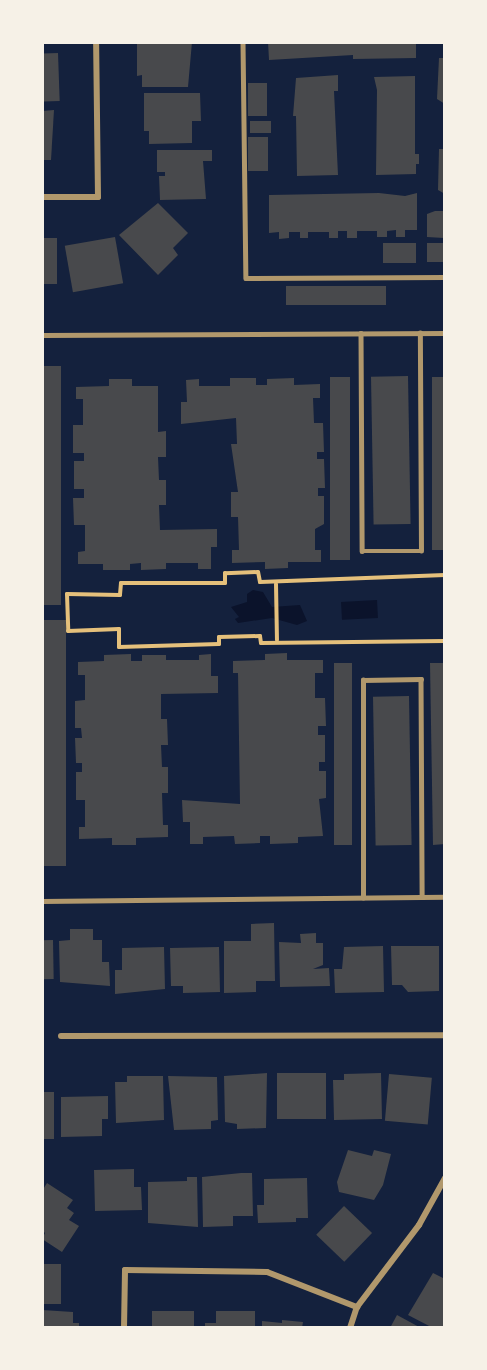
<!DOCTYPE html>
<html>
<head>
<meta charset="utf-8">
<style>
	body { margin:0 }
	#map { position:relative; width:487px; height:1370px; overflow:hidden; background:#14213d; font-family:"Public Sans",sans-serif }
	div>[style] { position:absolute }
	.water>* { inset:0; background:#0b132b; transform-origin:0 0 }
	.building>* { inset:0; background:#48494c; transform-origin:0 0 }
	.path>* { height:4px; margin:-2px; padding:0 2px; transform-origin:2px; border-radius:2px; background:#e5c07b }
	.service>* { height:4.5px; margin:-2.25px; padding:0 2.25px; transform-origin:2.25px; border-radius:2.25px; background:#b1986c }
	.minor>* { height:6px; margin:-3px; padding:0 3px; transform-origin:3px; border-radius:3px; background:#b1986c }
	span { translate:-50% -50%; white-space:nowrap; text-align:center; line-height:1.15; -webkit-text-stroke:4.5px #f6f1e7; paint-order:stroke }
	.frame { position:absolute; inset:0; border:44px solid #f6f1e7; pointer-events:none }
</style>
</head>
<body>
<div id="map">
	<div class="water">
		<i style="clip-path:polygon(253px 590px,263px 592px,272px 607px,300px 605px,307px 621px,297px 625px,272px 618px,238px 623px,235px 619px,239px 617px,231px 607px,247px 602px,247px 594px)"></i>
		<i style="left:377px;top:600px;width:18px;height:36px;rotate:87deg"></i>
	</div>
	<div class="building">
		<i style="clip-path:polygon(137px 42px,192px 42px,188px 87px,142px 87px,142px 75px,137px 76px)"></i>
		<i style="clip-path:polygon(268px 42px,416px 42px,416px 58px,353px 59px,353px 55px,269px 60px)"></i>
		<i style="left:58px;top:53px;width:48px;height:16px;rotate:88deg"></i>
		<i style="clip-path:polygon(439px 58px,445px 58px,445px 104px,437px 99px)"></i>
		<i style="clip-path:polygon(338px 75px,338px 91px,334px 91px,338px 175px,297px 176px,296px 116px,293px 116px,296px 78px)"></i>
		<i style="clip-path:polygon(415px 76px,415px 154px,419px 154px,419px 164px,416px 164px,416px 174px,376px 175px,377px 90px,374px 77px)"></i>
		<i style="left:248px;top:83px;width:19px;height:33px"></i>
		<i style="clip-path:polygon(144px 93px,200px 93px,201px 121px,192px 121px,192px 143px,149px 144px,149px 131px,144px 131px)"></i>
		<i style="clip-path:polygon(54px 110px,51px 160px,42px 160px,42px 111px)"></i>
		<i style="left:250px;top:121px;width:21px;height:12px"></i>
		<i style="left:248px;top:137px;width:20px;height:34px"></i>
		<i style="clip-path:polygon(439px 149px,445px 149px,445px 194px,438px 190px)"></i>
		<i style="clip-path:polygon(157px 150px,212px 150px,212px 161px,203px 161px,206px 199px,160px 200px,159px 176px,165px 176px,165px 172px,157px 172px)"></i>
		<i style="clip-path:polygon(379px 193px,405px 196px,417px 193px,417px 230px,405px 230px,405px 237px,396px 237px,396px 230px,387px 231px,387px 237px,377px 237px,377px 231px,357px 231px,357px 238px,347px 238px,347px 231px,338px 231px,338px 238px,329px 238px,329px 232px,308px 232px,308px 238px,300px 238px,300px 232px,289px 232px,289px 238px,279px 239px,279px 232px,269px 233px,269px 195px)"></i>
		<i style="clip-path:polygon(158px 203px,188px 233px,173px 248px,178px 255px,158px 275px,119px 235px)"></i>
		<i style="clip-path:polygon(435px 211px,445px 211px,444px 238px,427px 237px,427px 214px)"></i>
		<i style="left:115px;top:237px;width:47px;height:51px;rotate:80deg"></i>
		<i style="left:42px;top:238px;width:15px;height:46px"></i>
		<i style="left:383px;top:243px;width:33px;height:20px"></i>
		<i style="left:427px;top:243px;width:18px;height:19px"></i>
		<i style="left:286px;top:286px;width:100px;height:19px"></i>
		<i style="left:42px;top:366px;width:19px;height:239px"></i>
		<i style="left:408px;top:376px;width:148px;height:37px;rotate:89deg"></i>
		<i style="left:330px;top:377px;width:20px;height:183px"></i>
		<i style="left:432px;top:377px;width:13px;height:173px"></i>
		<i style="clip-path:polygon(230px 378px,256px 378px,256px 385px,267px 385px,267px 379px,294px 378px,294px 385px,320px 384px,320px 398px,313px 398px,314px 423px,323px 423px,324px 452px,317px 452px,317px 459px,324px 459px,325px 488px,318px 488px,318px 496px,324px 496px,324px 524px,315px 529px,315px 550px,321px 550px,321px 562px,288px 562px,288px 568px,265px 569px,265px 562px,232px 563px,232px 550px,239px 550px,238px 517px,231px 517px,231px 492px,238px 492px,231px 444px,237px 444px,236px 418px,181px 424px,181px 402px,187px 402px,186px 380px,199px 379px,199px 386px,230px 386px)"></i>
		<i style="clip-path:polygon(109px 379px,132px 379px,132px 386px,158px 386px,158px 432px,166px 431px,166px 457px,158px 457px,159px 480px,166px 480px,166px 505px,159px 505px,160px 530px,217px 529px,217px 547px,211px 547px,211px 569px,198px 569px,198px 563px,166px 563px,166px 569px,141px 570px,141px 563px,130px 564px,130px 570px,103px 570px,103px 564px,78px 564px,78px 552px,85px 551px,85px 525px,74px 525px,73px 498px,84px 498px,84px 489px,74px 489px,74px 461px,84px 461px,84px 453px,73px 453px,73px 425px,83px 425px,83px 399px,76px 399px,76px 387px,109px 386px)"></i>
		<i style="left:43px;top:620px;width:23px;height:246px"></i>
		<i style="clip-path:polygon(287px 653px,287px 660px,323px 660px,323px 673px,315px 673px,315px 698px,325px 698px,326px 726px,318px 726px,318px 735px,325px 735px,325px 762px,319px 762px,319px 771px,326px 771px,326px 798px,319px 799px,323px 836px,298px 837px,298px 843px,270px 844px,270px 836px,260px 836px,260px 843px,235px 844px,234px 836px,203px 837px,203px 844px,190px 844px,190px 822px,183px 822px,182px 800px,240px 804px,238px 673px,233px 673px,233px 661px,265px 660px,265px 654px)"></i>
		<i style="clip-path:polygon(131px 654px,131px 661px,142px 661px,142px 655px,166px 655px,166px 660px,199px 660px,199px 655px,211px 654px,211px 676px,218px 676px,218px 693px,161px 694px,161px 719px,167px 719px,168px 745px,161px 745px,162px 767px,168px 767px,168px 793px,162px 793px,163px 825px,168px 825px,168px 837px,136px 838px,136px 845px,112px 845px,112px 838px,79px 839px,79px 827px,85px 827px,85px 800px,76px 800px,76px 772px,82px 772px,82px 763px,76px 763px,75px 738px,82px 738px,81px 728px,75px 728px,75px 701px,85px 700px,85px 675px,78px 675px,78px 662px,104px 661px,104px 655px)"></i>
		<i style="left:334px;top:663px;width:18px;height:182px"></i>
		<i style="clip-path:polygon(430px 663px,445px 663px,445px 844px,433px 845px)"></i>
		<i style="left:409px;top:696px;width:149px;height:36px;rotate:89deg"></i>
		<i style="clip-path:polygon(274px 923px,275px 981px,256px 981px,256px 992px,224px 993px,224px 941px,251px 941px,251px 924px)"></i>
		<i style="clip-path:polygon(70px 929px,93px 929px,93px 940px,102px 940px,102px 962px,109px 962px,110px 986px,60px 982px,59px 941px,70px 940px)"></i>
		<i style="clip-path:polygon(316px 933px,316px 943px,323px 943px,323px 965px,313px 969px,329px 968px,330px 986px,280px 987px,279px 942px,301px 943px,300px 934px)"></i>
		<i style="left:53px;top:940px;width:39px;height:11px;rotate:89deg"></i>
		<i style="clip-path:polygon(383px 946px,384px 992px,335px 993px,334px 969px,342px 969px,344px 947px)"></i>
		<i style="clip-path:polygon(391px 946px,439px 946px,439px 991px,408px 992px,402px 985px,392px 985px)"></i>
		<i style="clip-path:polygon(164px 947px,165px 989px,115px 994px,115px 970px,122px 970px,122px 948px)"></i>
		<i style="clip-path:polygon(219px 947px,220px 992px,183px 993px,183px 986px,171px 986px,170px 948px)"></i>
		<i style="clip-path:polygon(267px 1073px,266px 1128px,237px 1129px,237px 1124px,225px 1122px,224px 1076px)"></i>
		<i style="left:326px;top:1073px;width:46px;height:49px;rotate:90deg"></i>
		<i style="clip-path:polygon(381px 1073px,382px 1119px,334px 1120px,333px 1080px,344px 1080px,344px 1074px)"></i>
		<i style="left:389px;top:1074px;width:43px;height:47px;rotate:5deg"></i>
		<i style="clip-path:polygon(127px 1076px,163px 1076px,164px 1120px,116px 1123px,115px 1082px,127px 1082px)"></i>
		<i style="clip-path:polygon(168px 1076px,217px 1077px,218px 1120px,211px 1121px,211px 1129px,174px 1130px)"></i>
		<i style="left:42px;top:1092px;width:12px;height:47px"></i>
		<i style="clip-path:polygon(108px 1096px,108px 1119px,102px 1119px,102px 1136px,61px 1137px,61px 1097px)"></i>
		<i style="clip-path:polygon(348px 1150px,372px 1156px,374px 1150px,391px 1154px,383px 1185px,374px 1200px,339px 1192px,337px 1182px)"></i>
		<i style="clip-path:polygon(134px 1169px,134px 1187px,141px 1187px,142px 1210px,95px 1211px,94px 1170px)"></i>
		<i style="clip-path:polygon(241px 1173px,252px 1173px,253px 1216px,233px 1216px,233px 1226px,203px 1227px,202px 1177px)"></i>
		<i style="clip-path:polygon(187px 1177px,197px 1177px,198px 1227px,148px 1223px,148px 1182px,187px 1181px)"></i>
		<i style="clip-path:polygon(307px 1178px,308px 1218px,296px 1218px,296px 1222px,258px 1223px,257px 1205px,264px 1205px,264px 1179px)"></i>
		<i style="clip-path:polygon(47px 1183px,73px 1200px,67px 1208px,74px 1213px,69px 1220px,79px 1226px,62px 1252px,42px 1239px,45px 1233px,42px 1230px,42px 1191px)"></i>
		<i style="left:344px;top:1206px;width:39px;height:40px;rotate:44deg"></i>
		<i style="left:61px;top:1264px;width:40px;height:19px;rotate:90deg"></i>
		<i style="clip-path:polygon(433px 1273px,445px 1279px,445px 1328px,433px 1328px,408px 1315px)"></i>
		<i style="clip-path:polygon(42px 1310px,73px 1312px,73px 1323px,79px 1323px,79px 1328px,42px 1328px)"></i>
		<i style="left:194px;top:1311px;width:17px;height:42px;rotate:90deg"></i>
		<i style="clip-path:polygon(216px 1311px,255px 1311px,255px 1328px,205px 1328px,205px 1323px,216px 1323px)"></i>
		<i style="clip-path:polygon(397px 1315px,421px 1328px,390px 1328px)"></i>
		<i style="clip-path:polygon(282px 1320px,303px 1322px,302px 1328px,262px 1328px,262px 1321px,282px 1323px)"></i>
	</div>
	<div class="path">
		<i style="left:445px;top:575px;width:185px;rotate:177.8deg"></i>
		<i style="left:260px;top:582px;width:10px;rotate:-101deg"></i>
		<i style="left:258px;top:572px;width:33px;rotate:178deg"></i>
		<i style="left:225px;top:573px;width:10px;rotate:90deg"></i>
		<i style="left:225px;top:583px;width:104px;rotate:180deg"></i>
		<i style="left:121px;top:583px;width:12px;rotate:95deg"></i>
		<i style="left:120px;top:595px;width:53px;rotate:-178.9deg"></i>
		<i style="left:67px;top:594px;width:37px;rotate:88deg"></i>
		<i style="left:68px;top:631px;width:51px;rotate:-2.2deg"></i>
		<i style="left:119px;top:629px;width:18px;rotate:90deg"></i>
		<i style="left:119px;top:647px;width:100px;rotate:-1.7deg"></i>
		<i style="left:219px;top:644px;width:7px;rotate:-90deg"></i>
		<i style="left:219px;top:637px;width:41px;rotate:-1.4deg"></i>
		<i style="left:260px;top:636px;width:7px;rotate:82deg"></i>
		<i style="left:261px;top:643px;width:184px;rotate:-0.6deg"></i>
		<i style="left:276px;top:584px;width:56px;rotate:89deg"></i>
	</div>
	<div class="service">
		<i style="left:243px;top:42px;width:236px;rotate:89.3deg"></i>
		<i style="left:246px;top:278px;width:199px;rotate:-0.3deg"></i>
		<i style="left:361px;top:333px;width:218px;rotate:89.7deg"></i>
		<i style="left:362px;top:551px;width:59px"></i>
		<i style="left:421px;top:551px;width:218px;rotate:-90.3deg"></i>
		<i style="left:42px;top:335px;width:403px;rotate:-0.3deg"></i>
		<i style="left:363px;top:898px;width:218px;rotate:-90deg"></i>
		<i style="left:363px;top:680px;width:58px;rotate:-1deg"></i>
		<i style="left:421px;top:679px;width:218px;rotate:89.7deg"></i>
		<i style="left:42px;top:901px;width:403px;rotate:-0.6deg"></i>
	</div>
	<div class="minor">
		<i style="left:42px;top:197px;width:56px"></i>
		<i style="left:98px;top:197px;width:155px;rotate:-90.7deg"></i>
		<i style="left:61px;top:1036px;width:384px;rotate:-0.1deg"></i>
		<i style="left:124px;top:1328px;width:58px;rotate:-89deg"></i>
		<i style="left:125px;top:1270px;width:142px;rotate:0.8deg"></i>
		<i style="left:267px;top:1272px;width:97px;rotate:21.3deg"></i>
		<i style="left:350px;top:1328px;width:22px;rotate:-72deg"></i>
		<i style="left:357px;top:1307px;width:103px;rotate:-52.9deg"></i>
		<i style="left:419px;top:1225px;width:54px;rotate:-61deg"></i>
	</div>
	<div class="frame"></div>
</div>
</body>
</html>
